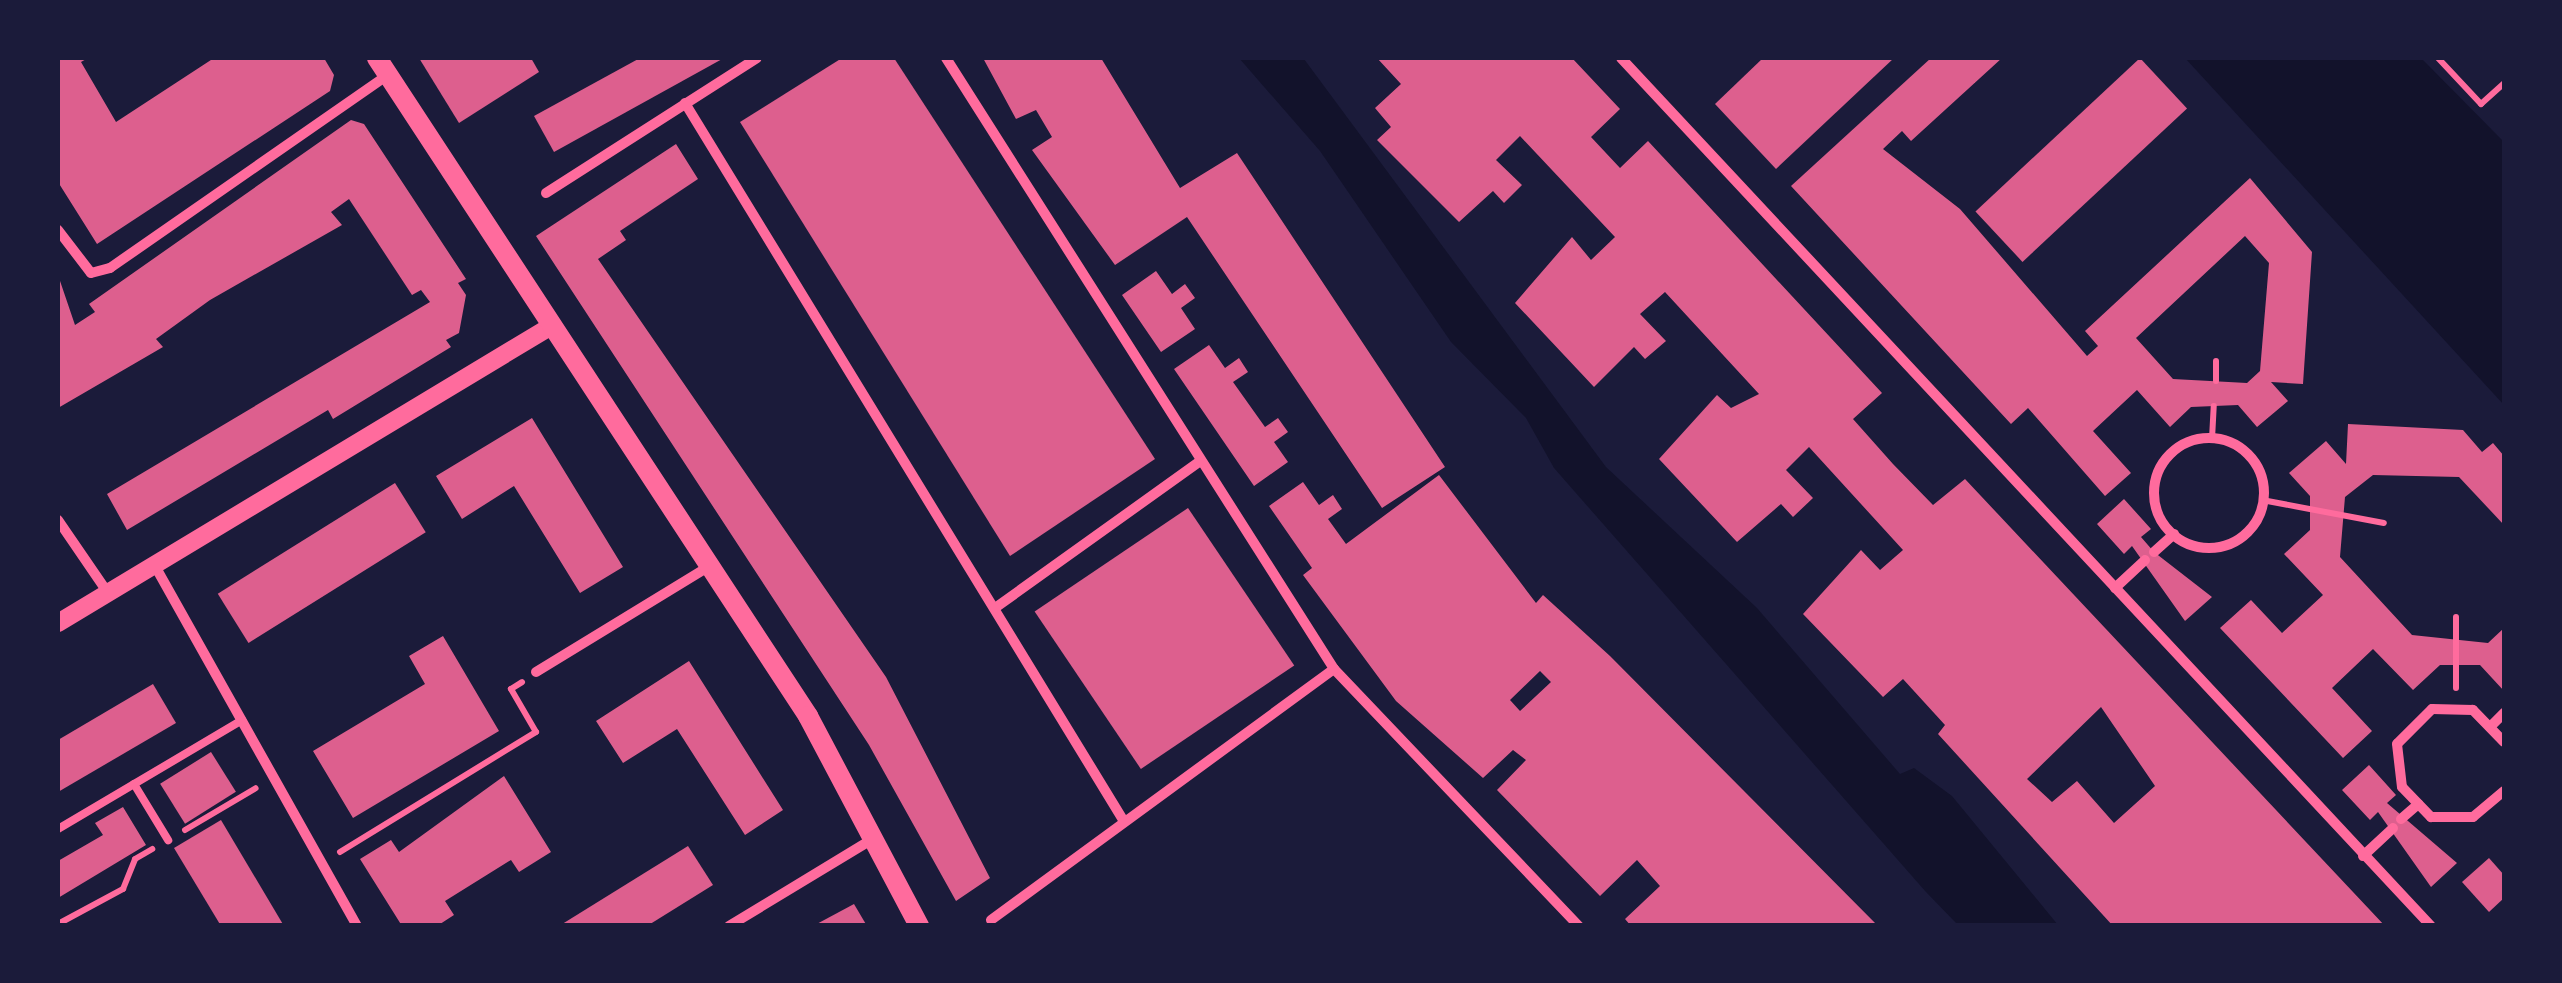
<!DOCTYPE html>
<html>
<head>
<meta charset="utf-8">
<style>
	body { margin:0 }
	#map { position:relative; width:2562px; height:983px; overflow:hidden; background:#1b1b3a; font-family:"PT Sans",sans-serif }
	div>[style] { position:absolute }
	.water>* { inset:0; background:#12122b }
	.building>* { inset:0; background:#dd5f8e; transform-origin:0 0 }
	.path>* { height:6px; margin:-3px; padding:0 3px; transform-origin:3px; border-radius:3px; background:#ff6b9d }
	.service>* { height:8px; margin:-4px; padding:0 4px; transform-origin:4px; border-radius:4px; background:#ff6b9d }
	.minor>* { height:10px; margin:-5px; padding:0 5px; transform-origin:5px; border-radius:5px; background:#ff6b9d }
	.minor>.ring { margin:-5px; padding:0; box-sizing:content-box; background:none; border:10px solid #ff6b9d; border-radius:50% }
	.tertiary>* { height:18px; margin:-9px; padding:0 9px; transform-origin:9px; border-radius:9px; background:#ff6b9d }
	.secondary>* { height:20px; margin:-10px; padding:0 10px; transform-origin:10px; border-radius:10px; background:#ff6b9d }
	span { translate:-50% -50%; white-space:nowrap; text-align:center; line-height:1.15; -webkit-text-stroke:8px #1b1b3a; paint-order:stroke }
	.frame { position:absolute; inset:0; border:60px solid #1b1b3a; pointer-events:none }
</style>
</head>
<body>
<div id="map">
	<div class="water">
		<i style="clip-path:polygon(1239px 58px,1304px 59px,1606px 467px,1757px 608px,1900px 774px,1914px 768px,1952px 796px,2058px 925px,1958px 925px,1926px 892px,1554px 468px,1526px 418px,1451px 342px,1320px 151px)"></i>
		<i style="clip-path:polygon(2185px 58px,2421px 58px,2504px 142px,2504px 405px)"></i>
	</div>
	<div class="building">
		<i style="clip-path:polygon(58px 58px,88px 58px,81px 62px,116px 122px,214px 58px,324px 58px,334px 75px,330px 91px,97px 244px,58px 182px)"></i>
		<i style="clip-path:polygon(419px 58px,531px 58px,539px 72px,459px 123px)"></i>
		<i style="clip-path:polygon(640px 58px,724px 58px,554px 152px,534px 116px)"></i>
		<i style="clip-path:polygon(842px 58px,894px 58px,1155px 459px,1010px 556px,740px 122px)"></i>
		<i style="clip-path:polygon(983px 58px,1101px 58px,1180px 188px,1237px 153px,1445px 467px,1382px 508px,1187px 217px,1115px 265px,1032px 150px,1052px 137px,1036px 110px,1016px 119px)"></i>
		<i style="clip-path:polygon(evenodd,1377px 58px,1572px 58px,1620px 109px,1591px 137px,1620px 168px,1648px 141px,1882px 393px,1853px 419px,1893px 464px,1933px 505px,1965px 479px,2385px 926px,2113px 926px,1938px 734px,1945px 725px,1903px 679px,1883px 697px,1803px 614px,1861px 550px,1880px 570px,1903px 550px,1809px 447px,1786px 470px,1813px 498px,1793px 517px,1781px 504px,1737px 542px,1659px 459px,1717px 395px,1731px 408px,1759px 394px,1665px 292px,1640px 314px,1666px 341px,1645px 359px,1634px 347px,1594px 387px,1515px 303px,1572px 237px,1591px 260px,1615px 237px,1520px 136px,1496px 160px,1522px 185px,1504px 203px,1493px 191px,1459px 222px,1377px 140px,1391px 127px,1375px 108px,1401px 84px,1377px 58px,2101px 707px,2155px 786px,2114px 823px,2077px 781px,2052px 802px,2027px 779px,2101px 707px)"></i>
		<i style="clip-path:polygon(1763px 58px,1894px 58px,1776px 169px,1715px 104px)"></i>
		<i style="clip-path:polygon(evenodd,1931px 58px,2002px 58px,1911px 141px,1902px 131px,1883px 149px,1960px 209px,2087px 356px,2098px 346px,2085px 331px,2250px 178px,2312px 252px,2303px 384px,2271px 382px,2288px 401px,2257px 427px,2238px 405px,2191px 407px,2170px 427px,2137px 390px,2093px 431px,2131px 473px,2105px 496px,2028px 408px,2011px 424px,1791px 186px,1931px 58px,2245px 236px,2269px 263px,2260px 371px,2247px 383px,2173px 379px,2136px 338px,2245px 236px)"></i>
		<i style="left:2140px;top:58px;width:69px;height:225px;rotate:47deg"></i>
		<i style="clip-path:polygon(351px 120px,364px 124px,466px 279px,458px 283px,466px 295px,459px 333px,446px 340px,451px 347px,333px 419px,328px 410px,127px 530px,107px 494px,430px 302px,421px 290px,412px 295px,349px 199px,331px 212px,342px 225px,210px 300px,156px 339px,163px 347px,58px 408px,58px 275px,75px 325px,95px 312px,89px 304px)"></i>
		<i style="clip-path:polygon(676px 144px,698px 179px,620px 231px,626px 240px,598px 259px,886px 677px,990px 878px,956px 901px,869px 745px,536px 236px)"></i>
		<i style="clip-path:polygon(1156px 271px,1172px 294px,1185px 284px,1195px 298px,1181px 308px,1195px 329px,1161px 352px,1122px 295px)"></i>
		<i style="clip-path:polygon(1209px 345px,1225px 368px,1239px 358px,1248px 372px,1233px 382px,1265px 427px,1278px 418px,1288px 432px,1274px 442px,1288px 462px,1254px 486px,1174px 369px)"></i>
		<i style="clip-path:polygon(532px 418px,623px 567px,580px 593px,514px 486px,462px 519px,436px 476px)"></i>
		<i style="clip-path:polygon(2348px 424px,2463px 430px,2482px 452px,2493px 443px,2504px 456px,2504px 525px,2459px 477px,2373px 475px,2345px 497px,2340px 557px,2412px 635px,2488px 643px,2504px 628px,2504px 691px,2480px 665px,2440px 665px,2413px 690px,2373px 649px,2332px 688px,2372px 731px,2343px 758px,2220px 628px,2251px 600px,2282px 633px,2323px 595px,2284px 554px,2310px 530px,2310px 496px,2289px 473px,2326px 441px,2346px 464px)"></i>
		<i style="clip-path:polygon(evenodd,1439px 475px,1536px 603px,1543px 595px,1610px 656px,1878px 926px,1631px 926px,1625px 919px,1660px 886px,1637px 860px,1600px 896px,1497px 790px,1526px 760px,1513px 750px,1483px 778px,1396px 701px,1303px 575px,1312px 568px,1269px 506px,1303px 482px,1319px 505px,1333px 495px,1342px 509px,1328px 519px,1346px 544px,1439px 475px,1540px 671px,1551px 682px,1520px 711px,1510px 700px,1540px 671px)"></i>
		<i style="left:395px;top:483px;width:58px;height:209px;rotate:58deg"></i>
		<i style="clip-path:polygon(2124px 499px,2151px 529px,2141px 537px,2154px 552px,2212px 597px,2185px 621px,2132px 546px,2124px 554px,2097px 524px)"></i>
		<i style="left:1188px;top:508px;width:190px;height:185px;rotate:56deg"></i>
		<i style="clip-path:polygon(443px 636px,499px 731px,353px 818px,313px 751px,425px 684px,409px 656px)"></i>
		<i style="clip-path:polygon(689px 661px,783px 810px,745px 835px,677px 729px,623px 763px,596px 721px)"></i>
		<i style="clip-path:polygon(153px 684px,176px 723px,58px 792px,58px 740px)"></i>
		<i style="left:211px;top:752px;width:47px;height:60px;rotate:58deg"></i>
		<i style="clip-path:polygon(2369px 765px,2396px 795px,2387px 803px,2457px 863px,2431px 887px,2378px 812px,2370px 820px,2342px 790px)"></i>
		<i style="clip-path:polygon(504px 776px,551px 852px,519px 872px,511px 860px,445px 901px,454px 915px,437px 926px,402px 926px,360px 859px,391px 840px,399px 852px)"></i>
		<i style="clip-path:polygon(123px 807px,146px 845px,58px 898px,58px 861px,103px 835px,95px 823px)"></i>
		<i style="clip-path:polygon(221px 820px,284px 926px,221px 926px,174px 848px)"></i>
		<i style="clip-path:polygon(688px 846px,713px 885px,647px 926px,559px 926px)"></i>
		<i style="clip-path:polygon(2489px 858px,2504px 875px,2504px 898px,2489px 912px,2462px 882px)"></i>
		<i style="clip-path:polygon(854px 904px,867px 926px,813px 926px)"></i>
	</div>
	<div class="path">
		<i style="left:2438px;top:58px;width:63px;rotate:46.9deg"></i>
		<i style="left:2481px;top:104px;width:31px;rotate:-42deg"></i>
		<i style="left:2216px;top:381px;width:20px;rotate:-90deg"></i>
		<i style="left:2212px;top:439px;width:33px;rotate:-87deg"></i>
		<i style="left:2262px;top:500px;width:124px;rotate:10.7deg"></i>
		<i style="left:2456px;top:617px;width:71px;rotate:90deg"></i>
		<i style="left:185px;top:830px;width:82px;rotate:-30.6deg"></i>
		<i style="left:340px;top:852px;width:230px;rotate:-31.5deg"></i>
		<i style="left:536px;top:732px;width:50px;rotate:-120.2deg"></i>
		<i style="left:511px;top:689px;width:13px;rotate:-32deg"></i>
		<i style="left:58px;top:924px;width:74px;rotate:-28.3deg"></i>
		<i style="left:123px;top:889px;width:32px;rotate:-68deg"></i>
		<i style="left:135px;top:859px;width:20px;rotate:-30deg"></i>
	</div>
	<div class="service">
		<i style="left:134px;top:784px;width:66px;rotate:58.7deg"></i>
		<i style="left:58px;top:829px;width:214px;rotate:-30.6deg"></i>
	</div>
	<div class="minor">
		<i style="left:946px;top:58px;width:724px;rotate:57.58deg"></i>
		<i style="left:1334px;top:669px;width:355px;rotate:46.4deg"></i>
		<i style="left:1621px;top:58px;width:1187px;rotate:46.98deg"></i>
		<i style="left:685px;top:103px;width:838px;rotate:58.57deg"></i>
		<i style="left:546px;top:193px;width:250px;rotate:-32.6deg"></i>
		<i style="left:58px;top:230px;width:54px;rotate:52.5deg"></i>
		<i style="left:91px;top:273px;width:20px;rotate:-15deg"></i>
		<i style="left:110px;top:268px;width:338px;rotate:-34.8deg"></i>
		<i class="ring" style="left:2154px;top:438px;width:100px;height:100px"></i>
		<i style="left:58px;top:520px;width:88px;rotate:55.6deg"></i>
		<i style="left:2154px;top:552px;width:27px;rotate:-42deg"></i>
		<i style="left:155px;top:566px;width:413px;rotate:60.7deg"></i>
		<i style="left:2115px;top:588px;width:41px;rotate:-43deg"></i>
		<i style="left:995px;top:608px;width:251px;rotate:-35.6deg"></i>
		<i style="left:536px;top:672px;width:202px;rotate:-31.4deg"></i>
		<i style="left:2490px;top:727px;width:20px;rotate:-45deg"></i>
		<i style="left:2504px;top:742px;width:45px;rotate:-134.1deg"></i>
		<i style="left:2473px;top:710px;width:41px;rotate:-178.6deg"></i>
		<i style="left:2432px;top:709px;width:49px;rotate:135deg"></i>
		<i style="left:2397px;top:744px;width:43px;rotate:83.4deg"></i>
		<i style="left:2402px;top:787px;width:42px;rotate:46deg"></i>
		<i style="left:2431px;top:817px;width:42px"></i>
		<i style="left:2473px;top:817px;width:40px;rotate:-40deg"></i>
		<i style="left:2401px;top:819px;width:23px;rotate:-41deg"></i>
		<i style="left:2363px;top:856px;width:41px;rotate:-43deg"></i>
		<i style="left:991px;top:920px;width:425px;rotate:-36.2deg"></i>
		<i style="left:729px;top:926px;width:172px;rotate:-31.2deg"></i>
	</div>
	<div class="tertiary">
		<i style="left:58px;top:623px;width:572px;rotate:-31.05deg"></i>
	</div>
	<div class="secondary">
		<i style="left:377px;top:58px;width:787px;rotate:56.77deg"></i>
		<i style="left:808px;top:716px;width:238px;rotate:62.1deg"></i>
	</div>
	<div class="frame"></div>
</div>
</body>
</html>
